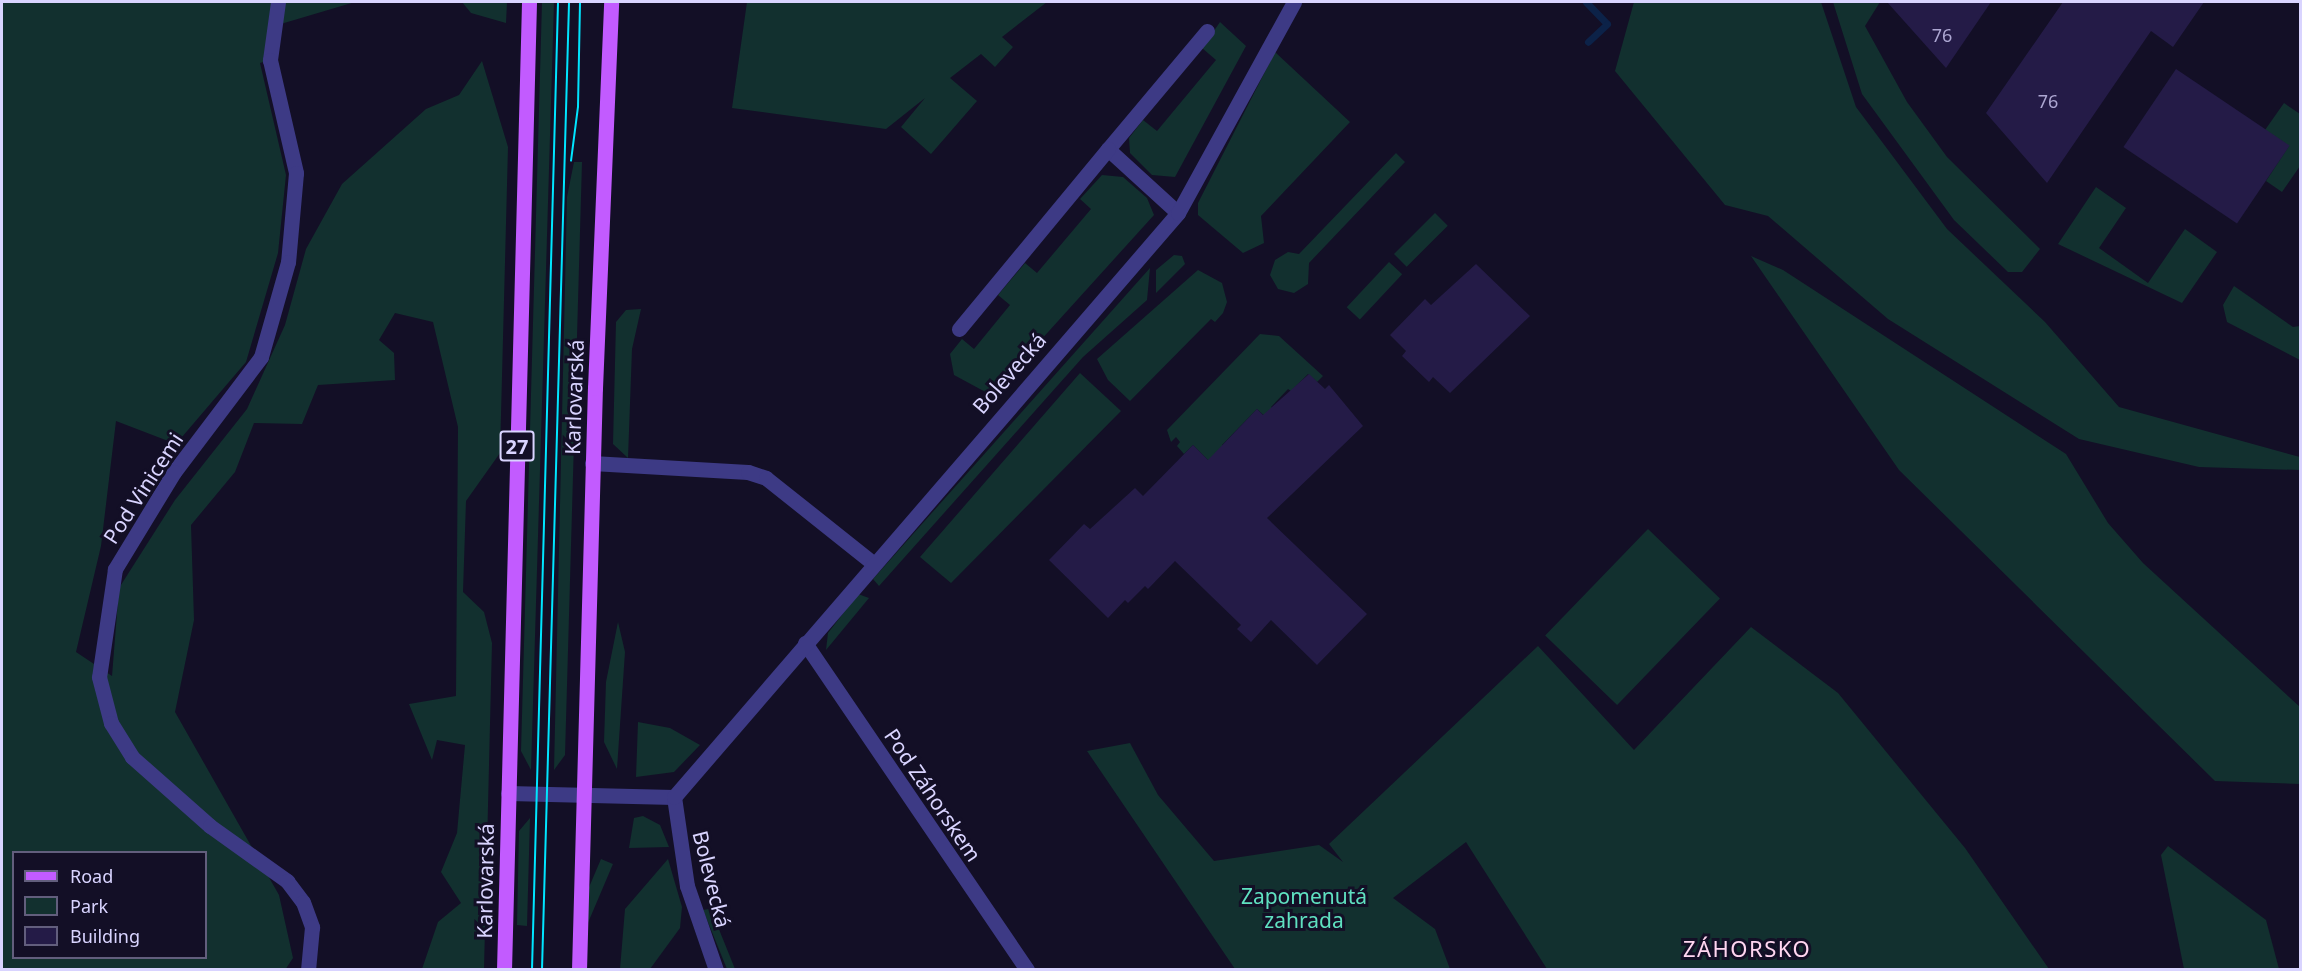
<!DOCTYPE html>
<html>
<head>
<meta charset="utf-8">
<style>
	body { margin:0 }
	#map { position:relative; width:2302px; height:971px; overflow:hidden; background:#130f26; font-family:"Noto Sans",sans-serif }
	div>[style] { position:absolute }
	.green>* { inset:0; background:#12302f; transform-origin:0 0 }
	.stream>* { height:7px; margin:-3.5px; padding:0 3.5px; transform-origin:3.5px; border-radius:3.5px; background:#0c2248 }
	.building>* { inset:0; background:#241b47; transform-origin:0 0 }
	.minor>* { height:15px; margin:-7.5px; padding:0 7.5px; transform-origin:7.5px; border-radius:7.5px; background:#3d3a85 }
	.primary>* { height:15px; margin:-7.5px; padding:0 7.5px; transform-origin:7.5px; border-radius:7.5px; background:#c25bff }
	.tram>* { height:1.5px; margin:-0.75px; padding:0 0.75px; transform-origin:0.75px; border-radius:0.75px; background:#00e5ff }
	span { translate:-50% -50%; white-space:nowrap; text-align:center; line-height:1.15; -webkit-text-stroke:6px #130f26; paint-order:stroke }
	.number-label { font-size:18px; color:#aca6d1 }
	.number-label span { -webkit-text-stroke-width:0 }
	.shield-label span { padding:2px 4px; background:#130f26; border:2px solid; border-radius:4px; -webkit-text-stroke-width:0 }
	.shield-label { font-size:20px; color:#d9d4ff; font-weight:700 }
	.street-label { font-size:21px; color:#d9d4ff }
	.park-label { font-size:21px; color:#5fe0c0 }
	.neighbourhood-label { font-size:22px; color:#ffd6f0; letter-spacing:1.5px }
	.frame { position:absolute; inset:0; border:3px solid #d9d4ff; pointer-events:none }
	.legend { position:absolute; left:12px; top:851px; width:195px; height:108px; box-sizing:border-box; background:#130f26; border:2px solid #625e7d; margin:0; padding:8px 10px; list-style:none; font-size:18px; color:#d9d4ff }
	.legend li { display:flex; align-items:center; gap:12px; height:30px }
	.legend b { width:30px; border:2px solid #625e7d }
</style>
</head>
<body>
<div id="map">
	<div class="green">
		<i style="clip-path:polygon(evenodd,2px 2px,355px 2px,274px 26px,270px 60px,260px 63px,286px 175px,278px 253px,246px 362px,176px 444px,116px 421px,101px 546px,76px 652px,112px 676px,119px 588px,175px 500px,247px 409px,285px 325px,306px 249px,342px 184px,426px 109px,459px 95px,482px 61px,508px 147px,500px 453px,466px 501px,463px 592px,484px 612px,492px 643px,484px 969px,422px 969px,438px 922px,461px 903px,441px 872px,457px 833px,465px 745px,437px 740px,432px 760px,409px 704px,456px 696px,458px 427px,433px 322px,395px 313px,379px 340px,394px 353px,395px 380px,318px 385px,302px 424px,254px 423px,235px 472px,191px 525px,194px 620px,175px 712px,279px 895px,293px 958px,285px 970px,2px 970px,2px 2px,14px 852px,206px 852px,206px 958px,14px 958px,14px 852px)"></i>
		<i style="clip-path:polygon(462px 2px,507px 2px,506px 23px,471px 13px)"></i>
		<i style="clip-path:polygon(542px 2px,554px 2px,531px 770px,521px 751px)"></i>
		<i style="clip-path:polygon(747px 2px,1047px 2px,1002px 37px,1013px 47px,995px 67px,981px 54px,950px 78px,977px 101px,931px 154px,901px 127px,925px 98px,886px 129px,732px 108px)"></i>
		<i style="clip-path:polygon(1634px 2px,1821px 2px,1856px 107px,1947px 229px,2045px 322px,2119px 407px,2300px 457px,2300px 470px,2199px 467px,2079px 439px,1888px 319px,1768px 216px,1725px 205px,1615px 71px)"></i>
		<i style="clip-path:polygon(1833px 2px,1880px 2px,1865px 26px,1907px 102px,1947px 157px,2040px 249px,2022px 272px,2008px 272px,1954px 220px,1862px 94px)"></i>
		<i style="clip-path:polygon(1220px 22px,1246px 46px,1175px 177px,1152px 175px,1130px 153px,1129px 138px,1143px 120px,1157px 131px,1216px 60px,1202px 48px)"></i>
		<i style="clip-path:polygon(1275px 52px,1350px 122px,1261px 216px,1264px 243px,1243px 253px,1198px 215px,1198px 203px)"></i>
		<i style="clip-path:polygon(2284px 103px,2300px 114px,2300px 166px,2282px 192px,2266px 181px,2289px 146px,2265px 130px)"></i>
		<i style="clip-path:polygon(1396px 153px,1405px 162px,1309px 263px,1308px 284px,1294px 293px,1278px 289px,1270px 275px,1275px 260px,1288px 252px,1299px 254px)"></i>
		<i style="clip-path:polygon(574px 162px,582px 162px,565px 755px,554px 770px,567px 197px)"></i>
		<i style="clip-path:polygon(1102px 175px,1123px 177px,1147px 198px,1154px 215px,991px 395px,954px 375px,950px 354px,962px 339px,974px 349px,1010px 305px,998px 295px,1025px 263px,1037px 273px,1091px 209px,1080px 199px)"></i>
		<i style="clip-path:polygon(2096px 187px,2126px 208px,2099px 248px,2148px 283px,2185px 229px,2217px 252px,2182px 303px,2058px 244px)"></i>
		<i style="left:1435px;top:213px;width:18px;height:58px;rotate:45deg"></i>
		<i style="clip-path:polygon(1174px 255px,1182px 256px,1185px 264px,1156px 293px,1156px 270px)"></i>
		<i style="clip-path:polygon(1751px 256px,1783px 270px,2066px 454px,2108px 523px,2143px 563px,2300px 707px,2300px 784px,2215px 781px,1899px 470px)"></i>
		<i style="left:1389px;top:262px;width:18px;height:62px;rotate:43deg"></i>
		<i style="clip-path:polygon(1150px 268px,1147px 300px,1083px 357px,879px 586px,873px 579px)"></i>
		<i style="clip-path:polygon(1198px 270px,1222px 283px,1227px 302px,1223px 313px,1215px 322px,1211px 319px,1130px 401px,1108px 380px,1097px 359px)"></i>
		<i style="clip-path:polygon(2234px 286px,2293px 327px,2300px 326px,2300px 360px,2227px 322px,2223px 305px)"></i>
		<i style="clip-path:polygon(641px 309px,632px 349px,628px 458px,613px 444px,616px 322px,626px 310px)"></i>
		<i style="clip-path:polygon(1260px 334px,1279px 336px,1323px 376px,1317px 382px,1308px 374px,1291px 391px,1288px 389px,1271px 407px,1278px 414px,1271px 422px,1257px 409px,1222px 445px,1221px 473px,1193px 445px,1184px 454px,1177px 446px,1180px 442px,1176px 437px,1171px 442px,1167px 430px)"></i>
		<i style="clip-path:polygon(1080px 373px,1121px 411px,951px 583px,920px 557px)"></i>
		<i style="left:1648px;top:529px;width:100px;height:148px;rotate:44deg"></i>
		<i style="clip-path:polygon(858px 594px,869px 598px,826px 650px,828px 633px)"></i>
		<i style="clip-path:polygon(618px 622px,625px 652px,617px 769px,604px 742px,606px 682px)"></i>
		<i style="clip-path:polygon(1751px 627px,1838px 693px,1965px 848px,2049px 969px,1547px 969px,1466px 842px,1393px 898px,1435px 929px,1450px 969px,1235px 969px,1087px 751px,1130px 743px,1158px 795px,1214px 861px,1319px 845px,1343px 862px,1329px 844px,1538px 646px,1634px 750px)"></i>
		<i style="clip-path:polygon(638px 722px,670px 728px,700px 745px,674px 772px,636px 777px)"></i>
		<i style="clip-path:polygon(643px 816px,660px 825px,669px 847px,629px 848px,634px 818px)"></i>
		<i style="clip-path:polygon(530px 818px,527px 926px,517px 925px,519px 831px)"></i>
		<i style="clip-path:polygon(2168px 846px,2266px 920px,2279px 969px,2184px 969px,2161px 855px)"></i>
		<i style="left:601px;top:859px;width:13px;height:69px;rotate:23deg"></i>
		<i style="clip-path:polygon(668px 859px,682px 907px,680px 928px,650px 969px,620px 969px,625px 909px)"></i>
		<i style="clip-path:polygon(709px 909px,712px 912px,735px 969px,727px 969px,703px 910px)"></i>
	</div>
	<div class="stream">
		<i style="left:1586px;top:2px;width:30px;rotate:46deg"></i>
		<i style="left:1607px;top:24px;width:26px;rotate:137deg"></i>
	</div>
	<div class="building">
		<i style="clip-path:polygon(1887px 2px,1991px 2px,1946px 68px)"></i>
		<i style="clip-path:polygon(2063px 2px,2204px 2px,2173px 47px,2151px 31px,2047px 183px,1986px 113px)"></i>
		<i style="left:2176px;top:69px;width:137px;height:94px;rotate:34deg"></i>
		<i style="clip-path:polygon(1476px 264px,1530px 316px,1450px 393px,1433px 377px,1429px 382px,1402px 356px,1406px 351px,1390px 335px,1425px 299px,1431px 305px)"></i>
		<i style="clip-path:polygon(1309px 374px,1325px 389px,1329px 385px,1363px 426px,1267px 518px,1367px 614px,1317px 665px,1271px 620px,1251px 642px,1237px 629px,1241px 625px,1175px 561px,1148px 589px,1145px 586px,1128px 603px,1125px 600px,1108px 618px,1049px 560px,1084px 524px,1090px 529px,1135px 488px,1143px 496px,1193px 445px,1208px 460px,1257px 409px,1263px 415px)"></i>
	</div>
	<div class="minor">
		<i style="left:278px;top:2px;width:59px;rotate:97.9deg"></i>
		<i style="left:270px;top:60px;width:116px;rotate:77deg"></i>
		<i style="left:296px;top:173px;width:89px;rotate:95.1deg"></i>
		<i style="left:288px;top:262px;width:99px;rotate:105.9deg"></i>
		<i style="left:261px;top:357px;width:144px;rotate:127.1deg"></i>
		<i style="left:174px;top:472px;width:114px;rotate:121.3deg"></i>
		<i style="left:115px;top:569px;width:109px;rotate:98.4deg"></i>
		<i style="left:99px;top:677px;width:48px;rotate:75.4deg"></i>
		<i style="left:111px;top:723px;width:40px;rotate:58deg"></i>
		<i style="left:132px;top:757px;width:104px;rotate:41.5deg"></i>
		<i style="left:210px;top:826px;width:95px;rotate:35.5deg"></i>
		<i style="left:287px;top:881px;width:26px;rotate:53deg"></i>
		<i style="left:303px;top:902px;width:27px;rotate:70deg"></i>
		<i style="left:312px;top:927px;width:43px;rotate:95.3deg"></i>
		<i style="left:1178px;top:213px;width:95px;rotate:-137.6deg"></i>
		<i style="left:1108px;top:149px;width:154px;rotate:-50deg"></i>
		<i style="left:959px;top:329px;width:234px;rotate:-50.4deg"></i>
		<i style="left:592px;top:463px;width:156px;rotate:3.3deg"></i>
		<i style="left:748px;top:472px;width:19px;rotate:18deg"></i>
		<i style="left:766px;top:478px;width:137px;rotate:38.5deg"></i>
		<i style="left:805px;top:643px;width:395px;rotate:55.8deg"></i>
		<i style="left:508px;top:793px;width:166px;rotate:1.4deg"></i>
		<i style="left:716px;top:970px;width:89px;rotate:-109deg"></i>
		<i style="left:687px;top:886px;width:90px;rotate:-98.3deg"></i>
		<i style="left:674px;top:797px;width:771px;rotate:-49.21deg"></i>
		<i style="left:1178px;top:213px;width:241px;rotate:-61.2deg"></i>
	</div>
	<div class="primary">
		<i style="left:504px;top:970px;width:968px;rotate:-88.52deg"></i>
		<i style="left:579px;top:970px;width:582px;rotate:-88.43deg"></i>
		<i style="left:595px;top:388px;width:386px;rotate:-87.6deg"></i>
	</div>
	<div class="tram">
		<i style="left:571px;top:161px;width:54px;rotate:-82.6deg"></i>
		<i style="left:578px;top:107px;width:105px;rotate:-88.9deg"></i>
		<i style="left:532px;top:970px;width:968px;rotate:-88.46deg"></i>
		<i style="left:542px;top:970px;width:968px;rotate:-88.4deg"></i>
	</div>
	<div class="number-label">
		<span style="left:1942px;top:35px">76</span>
		<span style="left:2048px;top:101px">76</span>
	</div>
	<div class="shield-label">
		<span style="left:517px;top:446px">27</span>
	</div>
	<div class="street-label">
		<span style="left:1009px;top:373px;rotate:-49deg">Bolevecká</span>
		<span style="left:574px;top:397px;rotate:-88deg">Karlovarská</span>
		<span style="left:143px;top:488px;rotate:-57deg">Pod Vinicemi</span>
		<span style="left:933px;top:795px;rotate:56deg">Pod Záhorskem</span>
		<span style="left:712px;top:879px;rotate:76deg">Bolevecká</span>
		<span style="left:485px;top:881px;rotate:-89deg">Karlovarská</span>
	</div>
	<div class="park-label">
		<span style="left:1304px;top:908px">Zapomenutá<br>zahrada</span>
	</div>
	<div class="neighbourhood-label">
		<span style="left:1747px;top:949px">ZÁHORSKO</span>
	</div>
	<div class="frame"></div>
	<ul class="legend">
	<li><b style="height:8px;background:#c25bff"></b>Road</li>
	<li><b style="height:16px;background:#12302f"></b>Park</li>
	<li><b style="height:16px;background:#241b47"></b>Building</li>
	</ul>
</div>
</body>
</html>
